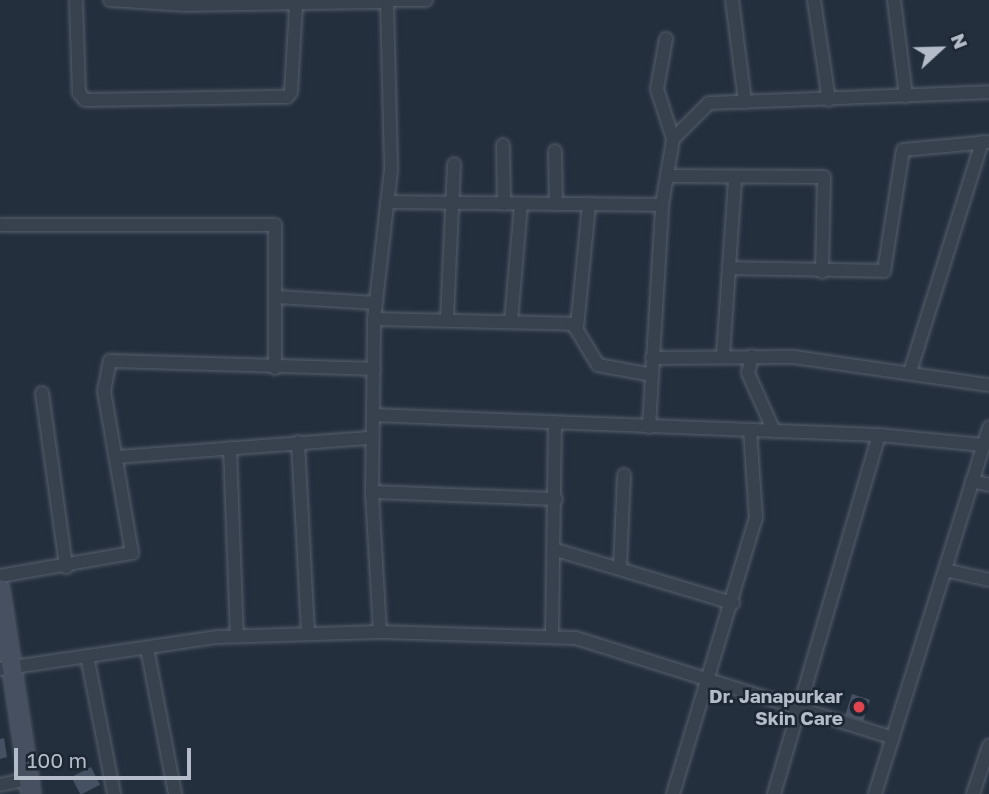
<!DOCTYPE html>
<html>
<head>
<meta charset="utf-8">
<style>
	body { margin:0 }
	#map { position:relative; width:989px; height:794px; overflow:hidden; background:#242f3e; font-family:"Golos Text",sans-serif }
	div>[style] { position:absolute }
	.building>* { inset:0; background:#455162; transform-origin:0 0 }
	.roads { filter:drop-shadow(0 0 2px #565f6c) drop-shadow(0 0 2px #565f6c) }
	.street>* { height:12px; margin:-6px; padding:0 6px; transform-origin:6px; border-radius:6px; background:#38414e }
	.secondary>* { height:18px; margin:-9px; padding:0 9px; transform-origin:9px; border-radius:9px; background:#465061 }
	.dots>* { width:19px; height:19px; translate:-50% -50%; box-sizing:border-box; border:4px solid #1d2633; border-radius:50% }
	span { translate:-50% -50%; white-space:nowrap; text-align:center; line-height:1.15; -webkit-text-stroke:5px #1d2633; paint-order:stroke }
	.poi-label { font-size:19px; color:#b4bcc9; font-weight:700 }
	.right { translate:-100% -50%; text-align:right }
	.north { position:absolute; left:905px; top:14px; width:70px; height:70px; -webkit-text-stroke:5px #1d2633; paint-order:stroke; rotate:68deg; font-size:19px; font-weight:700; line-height:28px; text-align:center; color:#b4bcc9 }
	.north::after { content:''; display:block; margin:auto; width:24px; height:32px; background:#b4bcc9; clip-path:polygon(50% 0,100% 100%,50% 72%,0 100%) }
	.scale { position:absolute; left:14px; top:748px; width:177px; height:32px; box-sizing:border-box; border:4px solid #b4bcc9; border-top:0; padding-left:9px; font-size:21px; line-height:24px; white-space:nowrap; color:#b4bcc9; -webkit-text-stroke:5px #1d2633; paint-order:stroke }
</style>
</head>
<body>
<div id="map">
	<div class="building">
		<i style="left:852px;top:694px;width:19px;height:22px;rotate:18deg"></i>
		<i style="clip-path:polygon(4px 738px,7px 757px,0 759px,0 739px)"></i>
		<i style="left:91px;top:767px;width:20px;height:22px;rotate:63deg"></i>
	</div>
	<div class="roads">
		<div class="street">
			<i style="left:76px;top:0;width:93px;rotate:88.2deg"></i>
			<i style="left:79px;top:93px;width:9px;rotate:49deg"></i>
			<i style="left:85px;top:100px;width:202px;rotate:-0.9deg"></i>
			<i style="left:287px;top:97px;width:6px;rotate:-51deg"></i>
			<i style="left:291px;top:92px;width:88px;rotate:-86.7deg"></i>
			<i style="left:110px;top:0;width:76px;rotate:3.8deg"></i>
			<i style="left:186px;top:5px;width:201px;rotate:-0.9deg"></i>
			<i style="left:387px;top:2px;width:168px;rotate:88.6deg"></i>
			<i style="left:391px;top:170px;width:150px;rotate:96.5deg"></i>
			<i style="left:374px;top:319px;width:96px;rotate:90.6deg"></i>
			<i style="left:373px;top:415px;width:506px;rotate:2.26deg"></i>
			<i style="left:879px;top:435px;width:104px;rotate:5.5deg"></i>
			<i style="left:387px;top:0;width:39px"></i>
			<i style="left:732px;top:0;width:103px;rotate:82.7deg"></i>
			<i style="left:814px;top:0;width:101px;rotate:81.5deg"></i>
			<i style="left:894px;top:0;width:97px;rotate:82.9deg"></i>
			<i style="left:673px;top:139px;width:51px;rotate:-45deg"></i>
			<i style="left:709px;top:103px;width:280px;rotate:-2.2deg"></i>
			<i style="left:503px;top:145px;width:59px;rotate:89deg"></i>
			<i style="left:555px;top:151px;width:53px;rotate:88.9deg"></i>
			<i style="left:667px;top:176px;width:157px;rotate:0.4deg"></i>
			<i style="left:824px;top:177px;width:95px;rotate:91.2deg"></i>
			<i style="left:387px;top:202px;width:275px;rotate:0.6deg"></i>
			<i style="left:0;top:225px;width:275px"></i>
			<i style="left:275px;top:225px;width:143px;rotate:90deg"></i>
			<i style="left:729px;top:268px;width:155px;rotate:1.1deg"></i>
			<i style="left:884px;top:271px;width:122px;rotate:-81.1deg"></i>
			<i style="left:903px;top:150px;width:86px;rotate:-5.3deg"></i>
			<i style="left:277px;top:297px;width:99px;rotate:3.5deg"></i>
			<i style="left:374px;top:319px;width:199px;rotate:1.4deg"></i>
			<i style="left:573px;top:324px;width:48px;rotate:58.6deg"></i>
			<i style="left:598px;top:365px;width:55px;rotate:10.5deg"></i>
			<i style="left:447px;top:319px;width:155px;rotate:-87.4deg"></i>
			<i style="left:511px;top:321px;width:117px;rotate:-85.1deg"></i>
			<i style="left:577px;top:327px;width:124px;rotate:-84.4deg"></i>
			<i style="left:723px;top:356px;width:178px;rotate:-86.1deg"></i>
			<i style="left:752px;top:356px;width:17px;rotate:103deg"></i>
			<i style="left:748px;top:373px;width:64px;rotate:65.9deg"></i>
			<i style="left:652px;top:358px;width:142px;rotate:-0.4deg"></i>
			<i style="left:794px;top:357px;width:197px;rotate:8.2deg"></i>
			<i style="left:910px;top:372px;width:241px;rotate:-72.6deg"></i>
			<i style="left:42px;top:393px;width:176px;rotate:82.1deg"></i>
			<i style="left:649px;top:427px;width:222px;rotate:-86.6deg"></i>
			<i style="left:662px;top:205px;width:67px;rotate:-80.5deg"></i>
			<i style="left:673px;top:139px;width:52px;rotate:-107.7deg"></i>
			<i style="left:657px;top:89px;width:51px;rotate:-79.8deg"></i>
			<i style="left:298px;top:442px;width:192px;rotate:87deg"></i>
			<i style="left:230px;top:448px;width:188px;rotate:87.9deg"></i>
			<i style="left:117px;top:457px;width:256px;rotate:-4.3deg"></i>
			<i style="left:972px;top:481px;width:17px;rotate:13deg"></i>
			<i style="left:372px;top:492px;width:184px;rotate:2.2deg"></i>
			<i style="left:556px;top:550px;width:185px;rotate:16.7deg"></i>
			<i style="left:620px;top:567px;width:92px;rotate:-87.5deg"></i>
			<i style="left:945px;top:570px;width:45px;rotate:12.8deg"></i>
			<i style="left:0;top:576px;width:134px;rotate:-9.9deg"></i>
			<i style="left:132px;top:553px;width:164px;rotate:-99.8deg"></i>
			<i style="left:104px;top:391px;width:31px;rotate:-79deg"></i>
			<i style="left:110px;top:361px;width:264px;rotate:1.7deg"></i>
			<i style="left:380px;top:632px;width:196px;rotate:1.8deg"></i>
			<i style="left:576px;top:638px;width:332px;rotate:17.5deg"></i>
			<i style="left:552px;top:634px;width:209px;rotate:-89.2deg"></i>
			<i style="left:147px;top:648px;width:149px;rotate:79.1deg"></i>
			<i style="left:87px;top:656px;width:141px;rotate:78.9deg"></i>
			<i style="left:0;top:669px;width:220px;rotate:-8.4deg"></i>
			<i style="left:218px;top:637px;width:162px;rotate:-1.8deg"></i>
			<i style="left:380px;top:632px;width:140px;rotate:-93.3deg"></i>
			<i style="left:372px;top:492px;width:77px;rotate:-89.3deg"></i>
			<i style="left:0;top:785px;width:29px;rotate:-12deg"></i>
			<i style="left:673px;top:794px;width:288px;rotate:-73.3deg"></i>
			<i style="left:756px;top:518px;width:88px;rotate:-93.9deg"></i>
			<i style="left:774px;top:794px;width:374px;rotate:-73.7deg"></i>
			<i style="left:875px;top:794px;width:384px;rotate:-72.7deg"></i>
			<i style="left:973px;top:794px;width:51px;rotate:-71.6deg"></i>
		</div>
		<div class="secondary">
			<i style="left:0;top:589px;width:207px;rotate:81.4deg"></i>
		</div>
	</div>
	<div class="dots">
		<i style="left:859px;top:707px;background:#e0444e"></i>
	</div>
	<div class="poi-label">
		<span class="right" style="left:843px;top:707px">Dr. Janapurkar<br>Skin Care</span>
	</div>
	<div class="north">N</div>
	<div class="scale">100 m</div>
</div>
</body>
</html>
